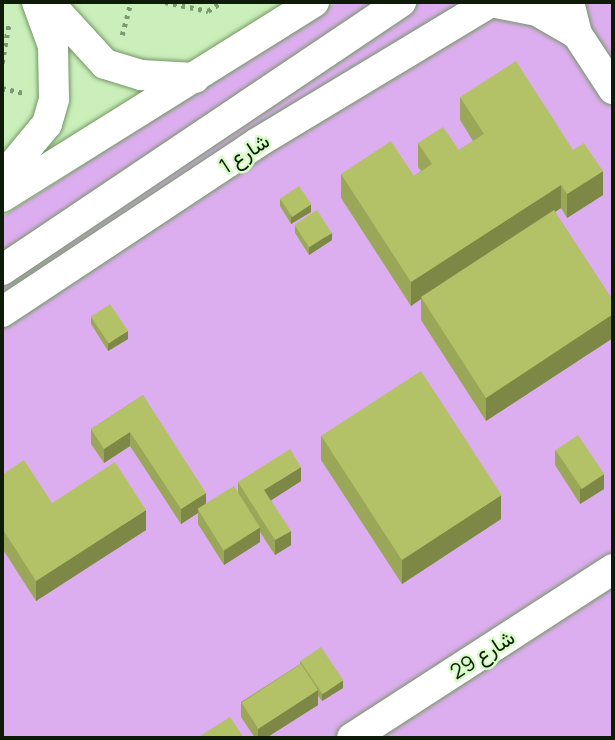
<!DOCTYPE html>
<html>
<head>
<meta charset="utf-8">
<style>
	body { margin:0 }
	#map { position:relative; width:615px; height:740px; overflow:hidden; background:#caefba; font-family:Manrope,Vazirmatn,sans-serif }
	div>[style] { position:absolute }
	.green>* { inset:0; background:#ddaeef }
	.path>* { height:4.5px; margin-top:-2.25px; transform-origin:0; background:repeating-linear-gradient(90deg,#7d9971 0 3.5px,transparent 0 8.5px) }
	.roads { filter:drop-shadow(0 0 2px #739565) drop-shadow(0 0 2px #739565) }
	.street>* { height:30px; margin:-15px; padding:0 15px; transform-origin:15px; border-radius:15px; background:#fff }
	.wall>* { inset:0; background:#9aa758 }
	.shaded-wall>* { inset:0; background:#7d8847 }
	.building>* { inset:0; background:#b3c266; transform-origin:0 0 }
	span { translate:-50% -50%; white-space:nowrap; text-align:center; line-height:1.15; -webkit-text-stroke:5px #d7fcc7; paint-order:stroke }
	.street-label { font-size:21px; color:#0e1b08 }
	.frame { position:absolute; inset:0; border:4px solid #0e1b08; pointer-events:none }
</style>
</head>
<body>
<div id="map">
	<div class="green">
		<i style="clip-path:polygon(337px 2px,613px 2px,613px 738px,2px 738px,2px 217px)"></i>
	</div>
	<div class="path">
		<i style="left:165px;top:2px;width:44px;rotate:11.8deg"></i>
		<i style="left:208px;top:11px;width:17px;rotate:-33deg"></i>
		<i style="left:122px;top:35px;width:34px;rotate:-75deg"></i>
		<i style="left:2px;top:63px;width:41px;rotate:-80.1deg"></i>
		<i style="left:2px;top:88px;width:23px;rotate:13deg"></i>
	</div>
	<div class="roads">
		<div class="street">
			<i style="left:48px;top:2px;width:84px;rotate:47.4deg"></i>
			<i style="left:105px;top:64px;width:38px;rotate:17deg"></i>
			<i style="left:141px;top:75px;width:54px;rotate:3.2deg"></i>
			<i style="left:491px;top:2px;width:47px;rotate:11.1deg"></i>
			<i style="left:537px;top:11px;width:46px;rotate:29.9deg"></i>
			<i style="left:569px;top:2px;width:33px;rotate:76deg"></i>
			<i style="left:577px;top:34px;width:66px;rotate:56.8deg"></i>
			<i style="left:2px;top:178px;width:70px;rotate:-50.2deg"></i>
			<i style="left:47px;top:124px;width:26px;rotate:-74deg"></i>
			<i style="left:54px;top:99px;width:53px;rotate:-91.1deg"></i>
			<i style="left:53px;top:46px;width:47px;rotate:-110deg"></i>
			<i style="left:2px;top:197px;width:368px;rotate:-32deg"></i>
			<i style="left:2px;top:270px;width:481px;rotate:-33.9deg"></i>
			<i style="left:2px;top:312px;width:306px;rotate:-33.5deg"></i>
			<i style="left:257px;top:143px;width:273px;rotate:-31.1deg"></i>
			<i style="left:352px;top:738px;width:311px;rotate:-32.9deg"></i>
		</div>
	</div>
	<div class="wall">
		<i style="clip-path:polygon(460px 97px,603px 195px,567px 218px,561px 208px,555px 212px,613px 301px,613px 338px,486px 421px,421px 320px,421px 299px,411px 306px,341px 198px,341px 174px,414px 176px,421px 171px,418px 167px,418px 143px,459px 150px,473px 141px,460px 120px)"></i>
		<i style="clip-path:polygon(280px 199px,311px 212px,291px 224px,280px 206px)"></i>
		<i style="clip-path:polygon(295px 225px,332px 240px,309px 255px,295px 233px)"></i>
		<i style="clip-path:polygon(91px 317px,128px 339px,108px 351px,91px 324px)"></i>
		<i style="clip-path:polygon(143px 395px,206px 504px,238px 493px,238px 482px,301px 481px,271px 500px,291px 545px,275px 555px,260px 532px,260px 542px,224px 565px,198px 524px,198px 513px,181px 524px,130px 446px,104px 463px,91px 444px,91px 429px)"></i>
		<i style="clip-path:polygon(321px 436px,501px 519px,402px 584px,321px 460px)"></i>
		<i style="clip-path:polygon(555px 450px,604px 489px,580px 504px,555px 465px)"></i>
		<i style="clip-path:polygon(2px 475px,52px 503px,146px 530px,36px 601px,2px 548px)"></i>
		<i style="clip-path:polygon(300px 661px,343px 688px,322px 701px,318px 696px,318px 705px,266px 738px,255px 738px,241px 717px,241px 702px,300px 664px)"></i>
	</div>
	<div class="shaded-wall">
		<i style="clip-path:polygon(603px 171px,603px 195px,567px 218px,567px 194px)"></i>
		<i style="clip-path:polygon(561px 185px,561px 208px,422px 299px,421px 297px,421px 299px,411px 306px,411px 282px)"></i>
		<i style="clip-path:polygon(311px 204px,311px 212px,291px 224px,291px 217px)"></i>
		<i style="clip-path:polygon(332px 233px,332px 240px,309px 255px,309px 247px)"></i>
		<i style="clip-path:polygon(613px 314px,613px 338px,486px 421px,486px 398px)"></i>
		<i style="clip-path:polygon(128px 331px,128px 339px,108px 351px,108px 343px)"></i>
		<i style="clip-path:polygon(130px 432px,130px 446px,104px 463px,104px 449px)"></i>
		<i style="clip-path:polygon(301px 467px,301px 481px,264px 505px,264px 490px)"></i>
		<i style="clip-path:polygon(604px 474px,604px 489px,580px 504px,580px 489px)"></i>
		<i style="clip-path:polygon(206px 493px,206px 507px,198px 510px,198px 513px,181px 524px,181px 509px)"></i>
		<i style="clip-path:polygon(501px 495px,501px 519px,402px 584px,402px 560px)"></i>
		<i style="clip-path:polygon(146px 510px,146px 530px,36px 601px,36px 581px)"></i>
		<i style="clip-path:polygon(260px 527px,260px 542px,224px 565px,224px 551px)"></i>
		<i style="clip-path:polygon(291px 531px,291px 545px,275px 555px,275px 540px)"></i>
		<i style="clip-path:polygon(343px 680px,343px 688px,322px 701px,322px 693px)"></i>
		<i style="clip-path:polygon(318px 690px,318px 705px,266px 738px,258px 738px,258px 729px)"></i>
	</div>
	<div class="building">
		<i style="clip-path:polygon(516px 61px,573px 150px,584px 143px,603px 171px,567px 194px,561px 185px,411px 282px,341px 174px,391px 141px,414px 176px,432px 164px,418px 143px,443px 127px,459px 150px,484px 134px,460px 97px)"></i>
		<i style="left:299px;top:186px;width:22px;height:23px;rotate:56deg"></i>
		<i style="left:317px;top:210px;width:27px;height:27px;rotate:57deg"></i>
		<i style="clip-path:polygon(554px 210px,613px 301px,613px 314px,486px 398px,421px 297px)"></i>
		<i style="left:110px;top:304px;width:32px;height:23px;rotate:56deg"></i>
		<i style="left:421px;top:371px;width:148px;height:119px;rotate:57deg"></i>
		<i style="clip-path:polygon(143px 395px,206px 493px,181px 509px,130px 432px,104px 449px,91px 429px)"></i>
		<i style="left:578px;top:435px;width:47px;height:27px;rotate:56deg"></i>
		<i style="clip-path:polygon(290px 449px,301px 467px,264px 490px,291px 531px,275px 540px,238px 482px)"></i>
		<i style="clip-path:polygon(24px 460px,52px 503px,115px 462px,146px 510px,36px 581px,2px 528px,2px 475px)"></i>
		<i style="left:234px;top:486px;width:49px;height:43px;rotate:58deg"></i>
		<i style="left:321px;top:647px;width:40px;height:25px;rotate:56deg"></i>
		<i style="left:301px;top:664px;width:31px;height:71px;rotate:57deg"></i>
		<i style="clip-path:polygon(230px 717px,244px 738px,197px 738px)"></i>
	</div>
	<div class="street-label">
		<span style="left:244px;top:153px;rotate:-33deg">شارع 1</span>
		<span style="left:482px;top:654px;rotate:-33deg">شارع 29</span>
	</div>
	<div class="frame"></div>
</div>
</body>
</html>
